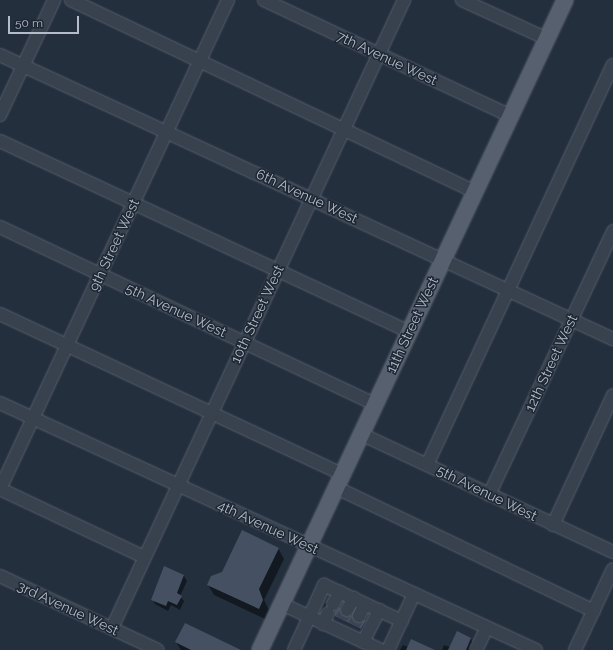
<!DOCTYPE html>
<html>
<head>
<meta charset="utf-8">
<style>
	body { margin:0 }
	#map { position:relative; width:613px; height:650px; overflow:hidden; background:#242f3e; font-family:Raleway,sans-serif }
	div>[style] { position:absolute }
	.shadow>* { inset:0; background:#0007 }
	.building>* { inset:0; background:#455162 }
	.minor-tunnel>* { height:12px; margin-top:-6px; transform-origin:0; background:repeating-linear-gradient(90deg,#3a4453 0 12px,transparent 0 18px) }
	.roads { filter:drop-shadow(0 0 1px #565f6c) drop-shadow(0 0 1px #565f6c) }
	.minor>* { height:12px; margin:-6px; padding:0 6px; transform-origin:6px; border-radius:6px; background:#38414e }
	.major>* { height:16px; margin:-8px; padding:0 8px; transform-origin:8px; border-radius:8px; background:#56606e }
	span { translate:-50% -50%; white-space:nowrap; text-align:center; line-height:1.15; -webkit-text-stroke:3px #1d2633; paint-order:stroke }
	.street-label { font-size:14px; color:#b4bcc9 }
	.scale { position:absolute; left:8px; top:16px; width:71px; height:18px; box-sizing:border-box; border:2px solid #b4bcc9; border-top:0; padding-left:5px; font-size:12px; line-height:14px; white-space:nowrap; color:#b4bcc9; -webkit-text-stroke:3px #1d2633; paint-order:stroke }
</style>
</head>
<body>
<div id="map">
	<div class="shadow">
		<i style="clip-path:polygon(278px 548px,284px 559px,264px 600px,269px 610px,265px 619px,214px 595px,208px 585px)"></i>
		<i style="clip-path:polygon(165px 568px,184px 576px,187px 581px,180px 596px,184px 601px,180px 610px,171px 605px,168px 611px,155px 604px,152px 599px)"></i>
		<i style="clip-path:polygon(326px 603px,327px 608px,323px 611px,322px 609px)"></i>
		<i style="clip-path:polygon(336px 616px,356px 624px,366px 622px,362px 630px)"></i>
		<i style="clip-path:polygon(457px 633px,471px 639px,476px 650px,442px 650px,444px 645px,450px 647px)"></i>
		<i style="clip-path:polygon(176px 642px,239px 650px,181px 650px)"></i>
		<i style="clip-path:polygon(403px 645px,408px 647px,432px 650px,400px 650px)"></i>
	</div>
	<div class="building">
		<i style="clip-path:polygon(242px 530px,279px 548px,259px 589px,263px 600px,259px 609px,207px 585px,211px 576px,222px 572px)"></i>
		<i style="clip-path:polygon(164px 566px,184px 575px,177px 593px,182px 596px,177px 605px,168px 601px,166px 606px,151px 600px)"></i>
		<i style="clip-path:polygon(340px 607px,343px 616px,352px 616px,356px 623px,366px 620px,361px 629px,335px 616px,335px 611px)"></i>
		<i style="clip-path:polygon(185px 623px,241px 650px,191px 650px,175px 642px)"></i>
		<i style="clip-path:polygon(457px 631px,471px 638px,466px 650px,448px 650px)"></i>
		<i style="clip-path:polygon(411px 639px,435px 650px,406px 650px)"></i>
	</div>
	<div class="minor-tunnel">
		<i style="left:341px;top:619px;width:11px;rotate:-56deg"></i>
		<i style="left:354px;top:625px;width:10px;rotate:-61deg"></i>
	</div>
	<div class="roads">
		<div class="minor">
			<i style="left:71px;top:0;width:447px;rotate:25.4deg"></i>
			<i style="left:264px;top:0;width:273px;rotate:25.2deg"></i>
			<i style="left:462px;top:0;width:94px;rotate:24.6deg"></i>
			<i style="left:0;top:55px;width:676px;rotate:24.86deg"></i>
			<i style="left:0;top:115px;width:127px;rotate:-64.8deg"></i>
			<i style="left:0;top:141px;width:451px;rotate:25deg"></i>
			<i style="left:0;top:227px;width:415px;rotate:25.3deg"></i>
			<i style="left:0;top:314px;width:377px;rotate:25.1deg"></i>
			<i style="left:0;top:403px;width:590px;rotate:24.74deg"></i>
			<i style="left:361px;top:434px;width:278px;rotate:25.1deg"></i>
			<i style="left:427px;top:465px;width:441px;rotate:-65.1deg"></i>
			<i style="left:335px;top:487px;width:287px;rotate:25.6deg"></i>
			<i style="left:0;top:489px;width:540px;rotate:-65deg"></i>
			<i style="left:0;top:489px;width:159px;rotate:25.3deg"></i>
			<i style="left:489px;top:495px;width:292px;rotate:-64.8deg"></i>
			<i style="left:553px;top:525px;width:143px;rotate:-65.2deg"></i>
			<i style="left:0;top:576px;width:174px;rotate:25.1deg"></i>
			<i style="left:282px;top:604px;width:109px;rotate:24.9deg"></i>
			<i style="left:333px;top:604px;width:14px;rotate:-60deg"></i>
			<i style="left:347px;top:610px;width:14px;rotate:-60deg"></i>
			<i style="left:359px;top:616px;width:13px;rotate:-63deg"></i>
			<i style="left:323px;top:624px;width:12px;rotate:-66deg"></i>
			<i style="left:112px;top:628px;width:693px;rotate:-65.06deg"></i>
			<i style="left:363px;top:642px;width:36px;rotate:-63deg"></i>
			<i style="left:294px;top:650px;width:72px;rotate:-65.2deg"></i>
			<i style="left:324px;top:585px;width:86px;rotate:24.8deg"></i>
			<i style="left:388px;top:650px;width:62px;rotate:-65.1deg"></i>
			<i style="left:476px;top:650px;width:25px;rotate:-64deg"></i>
			<i style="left:575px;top:650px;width:89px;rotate:-64.9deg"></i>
		</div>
		<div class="major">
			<i style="left:260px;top:650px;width:718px;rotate:-64.86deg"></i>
		</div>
	</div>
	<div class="street-label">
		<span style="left:387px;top:58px;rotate:25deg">7th Avenue West</span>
		<span style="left:307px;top:196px;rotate:25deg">6th Avenue West</span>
		<span style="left:114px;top:245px;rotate:-65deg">9th Street West</span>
		<span style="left:176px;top:310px;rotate:25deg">5th Avenue West</span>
		<span style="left:257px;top:314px;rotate:-65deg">10th Street West</span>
		<span style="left:412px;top:325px;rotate:-65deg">11th Street West</span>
		<span style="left:551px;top:363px;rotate:-65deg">12th Street West</span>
		<span style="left:487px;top:493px;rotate:26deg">5th Avenue West</span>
		<span style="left:268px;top:527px;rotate:25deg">4th Avenue West</span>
		<span style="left:68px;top:608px;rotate:25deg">3rd Avenue West</span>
	</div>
	<div class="scale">50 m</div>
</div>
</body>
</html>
